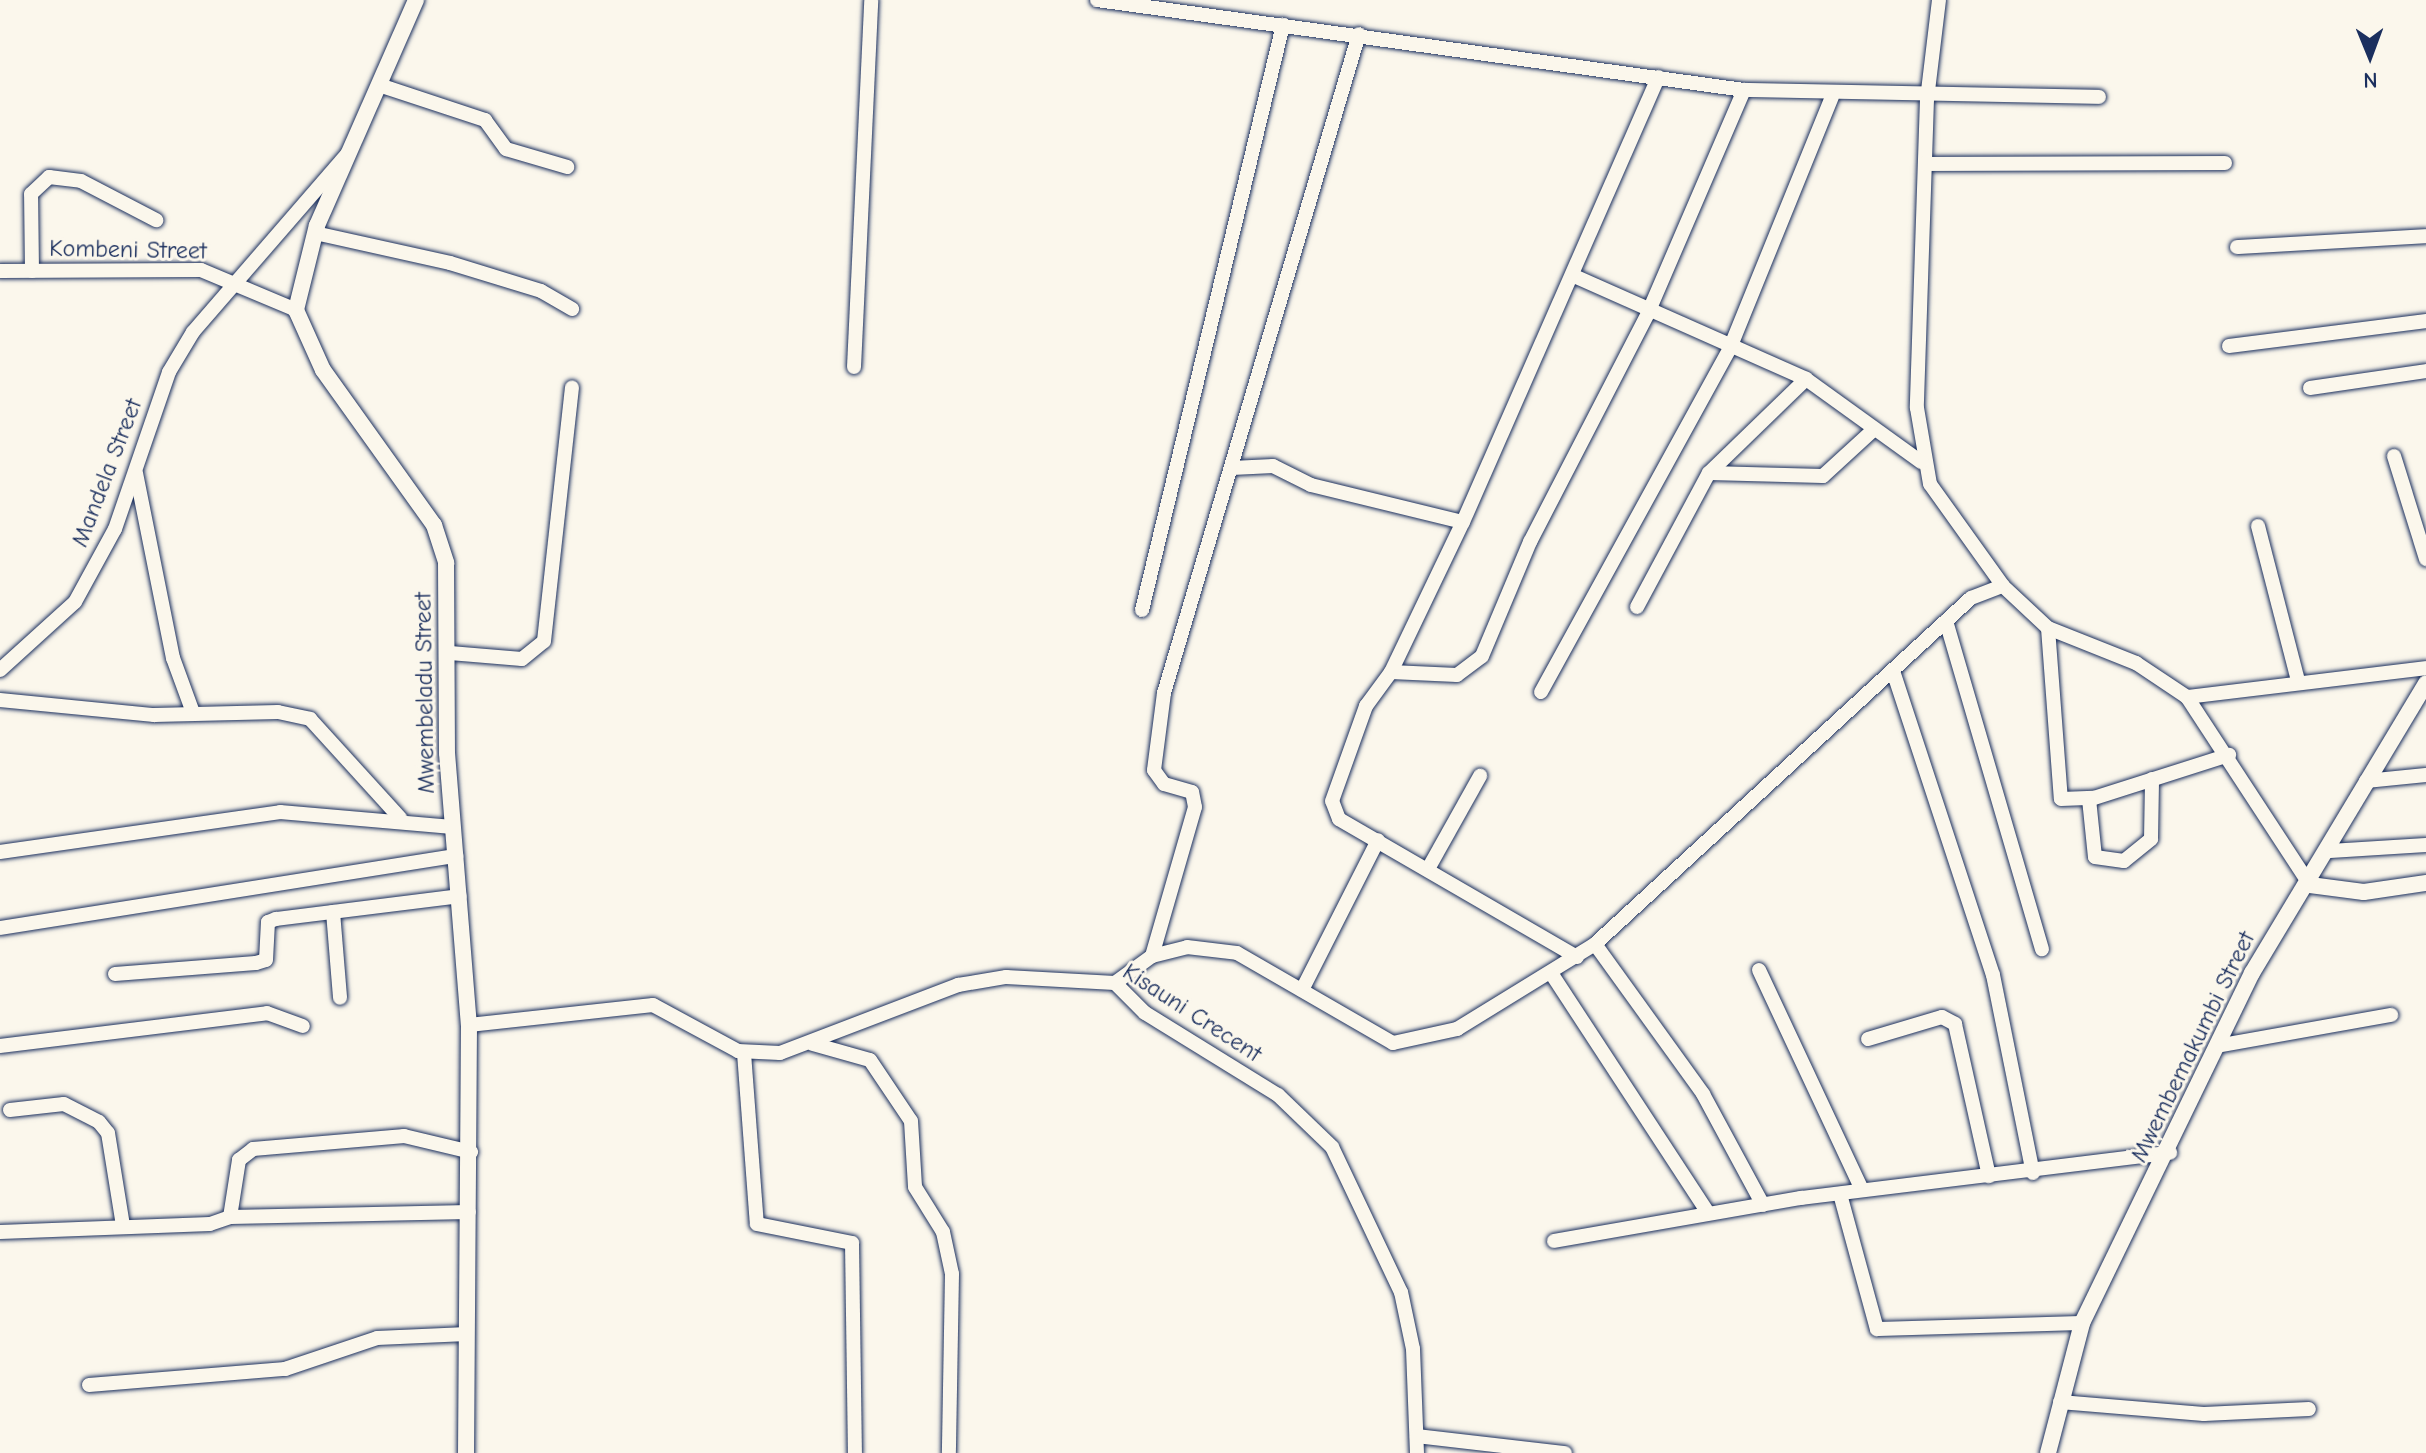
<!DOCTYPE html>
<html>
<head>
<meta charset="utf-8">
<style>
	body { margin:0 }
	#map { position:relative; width:2426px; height:1453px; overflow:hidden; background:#fbf7ec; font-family:"Comic Neue",sans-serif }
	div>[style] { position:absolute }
	.roads { filter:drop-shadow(0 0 2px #1b2f5e) drop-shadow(0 0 2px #1b2f5e) }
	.minor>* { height:14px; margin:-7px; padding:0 7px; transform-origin:7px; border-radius:7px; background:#fbf7ec }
	.tertiary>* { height:16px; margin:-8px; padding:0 8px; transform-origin:8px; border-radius:8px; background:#fbf7ec }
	span { translate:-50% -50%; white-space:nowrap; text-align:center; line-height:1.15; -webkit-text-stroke:6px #fbf7ec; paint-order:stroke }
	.street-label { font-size:24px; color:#1b2f5e }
	.north { position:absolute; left:2330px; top:16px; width:80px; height:80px; -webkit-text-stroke:6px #fbf7ec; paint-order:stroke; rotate:179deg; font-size:22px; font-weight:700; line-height:32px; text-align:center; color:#1b2f5e }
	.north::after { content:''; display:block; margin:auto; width:28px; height:36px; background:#1b2f5e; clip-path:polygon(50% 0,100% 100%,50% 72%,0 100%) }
</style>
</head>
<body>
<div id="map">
	<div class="roads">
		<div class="minor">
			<i style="left:1097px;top:0;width:653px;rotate:7.92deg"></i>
			<i style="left:1744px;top:90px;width:355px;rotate:1.1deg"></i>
			<i style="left:1939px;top:0;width:100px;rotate:96.9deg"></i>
			<i style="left:1927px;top:99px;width:309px;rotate:91.9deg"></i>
			<i style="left:1917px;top:408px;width:77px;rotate:80.3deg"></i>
			<i style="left:1930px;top:484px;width:125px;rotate:54.4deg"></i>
			<i style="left:2003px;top:586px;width:62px;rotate:43deg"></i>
			<i style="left:2048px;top:628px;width:95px;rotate:21.7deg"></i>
			<i style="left:2136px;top:663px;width:61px;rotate:33.7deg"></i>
			<i style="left:2187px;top:697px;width:225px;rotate:56.8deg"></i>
			<i style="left:379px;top:85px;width:112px;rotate:18.3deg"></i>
			<i style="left:485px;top:120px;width:36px;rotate:54deg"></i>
			<i style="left:506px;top:149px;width:64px;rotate:16.4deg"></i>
			<i style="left:1925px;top:164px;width:300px;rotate:-0.2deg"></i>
			<i style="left:315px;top:233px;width:138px;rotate:12.5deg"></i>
			<i style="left:450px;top:263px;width:95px;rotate:17.1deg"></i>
			<i style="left:541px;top:291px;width:36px;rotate:30deg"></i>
			<i style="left:2237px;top:247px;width:189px;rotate:-3.3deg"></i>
			<i style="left:0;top:271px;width:201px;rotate:-0.3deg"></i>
			<i style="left:201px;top:270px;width:103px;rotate:22.8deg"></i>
			<i style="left:32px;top:271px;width:77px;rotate:-90.7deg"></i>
			<i style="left:31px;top:194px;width:25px;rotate:-43deg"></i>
			<i style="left:49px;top:177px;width:32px;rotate:7deg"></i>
			<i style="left:81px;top:181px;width:85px;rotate:27.5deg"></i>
			<i style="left:1574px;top:276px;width:254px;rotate:23.9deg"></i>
			<i style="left:1806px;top:379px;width:142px;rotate:35.8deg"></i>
			<i style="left:2229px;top:346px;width:199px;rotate:-7.2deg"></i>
			<i style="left:854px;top:367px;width:367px;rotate:-87.3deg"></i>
			<i style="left:2310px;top:388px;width:117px;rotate:-8.3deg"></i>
			<i style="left:2394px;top:456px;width:108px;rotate:72.7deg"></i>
			<i style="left:1232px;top:468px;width:41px;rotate:-2.8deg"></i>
			<i style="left:1273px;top:466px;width:42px;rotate:26.6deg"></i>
			<i style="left:1311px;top:485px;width:156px;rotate:13.7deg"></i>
			<i style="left:136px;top:473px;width:189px;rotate:78.7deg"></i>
			<i style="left:173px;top:658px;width:55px;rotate:69.9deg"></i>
			<i style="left:1709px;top:473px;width:114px;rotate:1.5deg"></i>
			<i style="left:1823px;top:476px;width:65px;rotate:-42.5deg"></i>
			<i style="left:2258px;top:526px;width:160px;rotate:75.5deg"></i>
			<i style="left:1637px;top:607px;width:152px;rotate:-61.8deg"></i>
			<i style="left:1709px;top:473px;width:135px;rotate:-44.1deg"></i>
			<i style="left:1142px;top:610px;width:602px;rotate:-76.45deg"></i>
			<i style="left:1946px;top:621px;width:342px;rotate:73.7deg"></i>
			<i style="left:2048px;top:628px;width:171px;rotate:85.7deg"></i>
			<i style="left:2061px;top:799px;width:33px;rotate:-2deg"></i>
			<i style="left:2094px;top:798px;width:142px;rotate:-17.7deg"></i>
			<i style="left:450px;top:653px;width:72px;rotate:4.8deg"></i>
			<i style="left:522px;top:659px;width:28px;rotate:-39deg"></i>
			<i style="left:544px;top:641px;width:255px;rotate:-83.7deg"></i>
			<i style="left:0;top:670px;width:101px;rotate:-42.2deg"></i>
			<i style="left:75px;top:602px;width:83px;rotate:-61.3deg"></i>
			<i style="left:115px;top:529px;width:166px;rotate:-71deg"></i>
			<i style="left:169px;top:372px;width:47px;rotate:-59deg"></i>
			<i style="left:193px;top:332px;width:238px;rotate:-49.1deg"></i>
			<i style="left:1893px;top:671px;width:320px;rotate:71.8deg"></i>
			<i style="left:1993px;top:975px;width:202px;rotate:78.6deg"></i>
			<i style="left:1391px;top:672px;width:66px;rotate:2.6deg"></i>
			<i style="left:1457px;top:675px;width:31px;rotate:-37deg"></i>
			<i style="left:1482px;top:656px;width:124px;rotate:-67.2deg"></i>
			<i style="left:1530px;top:542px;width:258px;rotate:-62.7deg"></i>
			<i style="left:1648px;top:313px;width:243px;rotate:-66.7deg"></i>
			<i style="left:1541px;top:692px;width:393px;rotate:-61.2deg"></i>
			<i style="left:1730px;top:348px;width:271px;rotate:-67.9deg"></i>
			<i style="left:2187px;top:697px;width:241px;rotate:-6.9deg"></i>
			<i style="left:0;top:700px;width:155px;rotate:5.6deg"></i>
			<i style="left:154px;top:715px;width:124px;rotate:-1.4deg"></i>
			<i style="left:278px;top:712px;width:33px;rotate:12deg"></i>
			<i style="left:310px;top:719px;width:134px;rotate:47.7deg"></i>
			<i style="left:2366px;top:781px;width:60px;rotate:-5.7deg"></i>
			<i style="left:2089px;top:799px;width:58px;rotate:84.1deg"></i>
			<i style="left:2095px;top:857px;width:29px;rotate:8deg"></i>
			<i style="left:2124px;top:861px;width:35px;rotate:-39deg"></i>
			<i style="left:2151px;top:839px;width:60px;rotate:-89deg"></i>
			<i style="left:2330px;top:851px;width:96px;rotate:-3.6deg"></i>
			<i style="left:0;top:852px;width:283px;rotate:-8.1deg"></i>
			<i style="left:280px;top:812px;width:173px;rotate:5deg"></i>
			<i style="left:1428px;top:869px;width:107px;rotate:-60.8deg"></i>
			<i style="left:333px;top:912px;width:86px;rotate:85.3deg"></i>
			<i style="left:0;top:928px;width:462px;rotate:-9deg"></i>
			<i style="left:1595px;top:944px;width:185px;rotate:54.2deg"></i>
			<i style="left:1703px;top:1094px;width:126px;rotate:61.6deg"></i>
			<i style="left:1152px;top:956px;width:36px;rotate:-14deg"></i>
			<i style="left:1187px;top:947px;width:50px;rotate:6.8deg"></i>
			<i style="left:1237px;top:953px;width:180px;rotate:30deg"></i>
			<i style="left:1393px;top:1043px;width:66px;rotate:-12.3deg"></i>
			<i style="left:1457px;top:1029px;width:162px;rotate:-31.6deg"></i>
			<i style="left:1595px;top:944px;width:511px;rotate:-42.62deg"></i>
			<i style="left:1971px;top:598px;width:34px;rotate:-21deg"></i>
			<i style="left:1577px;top:957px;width:275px;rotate:-149.9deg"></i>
			<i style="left:1339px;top:819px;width:19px;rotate:-111deg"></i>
			<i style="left:1332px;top:801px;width:101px;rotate:-70.3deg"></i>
			<i style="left:1366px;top:706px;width:42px;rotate:-53.7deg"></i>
			<i style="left:1391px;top:672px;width:166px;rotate:-64.4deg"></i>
			<i style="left:1463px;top:522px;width:486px;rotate:-66.3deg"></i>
			<i style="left:1759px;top:970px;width:243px;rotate:64.9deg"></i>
			<i style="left:115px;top:974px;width:141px;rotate:-4.5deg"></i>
			<i style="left:256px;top:963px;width:10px;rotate:-17deg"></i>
			<i style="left:266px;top:960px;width:38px;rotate:-87deg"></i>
			<i style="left:268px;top:922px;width:9px;rotate:-21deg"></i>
			<i style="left:276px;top:919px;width:185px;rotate:-7.1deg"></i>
			<i style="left:1553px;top:976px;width:283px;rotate:56.8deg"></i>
			<i style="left:1115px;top:983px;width:46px;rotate:-36.1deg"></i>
			<i style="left:1152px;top:956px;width:155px;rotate:-73.9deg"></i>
			<i style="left:1195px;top:807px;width:15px;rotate:-101deg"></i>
			<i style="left:1192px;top:792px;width:29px;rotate:-164deg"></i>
			<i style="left:1164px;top:784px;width:17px;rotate:-126deg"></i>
			<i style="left:1154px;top:770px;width:78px;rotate:-82.6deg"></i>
			<i style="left:1164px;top:693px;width:687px;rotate:-73.52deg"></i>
			<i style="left:1302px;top:990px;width:168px;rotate:-63.1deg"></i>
			<i style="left:469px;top:1025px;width:185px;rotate:-6.2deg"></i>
			<i style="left:653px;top:1005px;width:97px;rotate:28.4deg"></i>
			<i style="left:738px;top:1051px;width:42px;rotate:2.7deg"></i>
			<i style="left:780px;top:1053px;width:191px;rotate:-20.9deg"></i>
			<i style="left:958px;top:985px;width:49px;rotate:-9.5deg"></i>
			<i style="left:1006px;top:977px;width:109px;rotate:3.2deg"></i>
			<i style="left:1115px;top:983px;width:42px;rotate:45deg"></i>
			<i style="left:1145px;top:1013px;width:156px;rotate:31.7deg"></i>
			<i style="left:1278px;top:1095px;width:75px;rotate:43.9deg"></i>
			<i style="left:1332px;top:1147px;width:161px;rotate:64.6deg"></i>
			<i style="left:1401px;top:1292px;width:58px;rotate:78.1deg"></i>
			<i style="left:1413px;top:1349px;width:104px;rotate:87.8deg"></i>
			<i style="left:1868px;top:1039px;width:77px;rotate:-16.6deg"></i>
			<i style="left:1942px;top:1017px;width:15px;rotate:28deg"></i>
			<i style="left:1955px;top:1024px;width:156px;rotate:77.4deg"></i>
			<i style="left:813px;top:1044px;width:59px;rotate:15.7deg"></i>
			<i style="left:870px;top:1060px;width:73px;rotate:56.1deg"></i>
			<i style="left:911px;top:1121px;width:66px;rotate:86.5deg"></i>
			<i style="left:915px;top:1187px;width:53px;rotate:58.1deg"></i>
			<i style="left:943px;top:1232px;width:43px;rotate:77.9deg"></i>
			<i style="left:952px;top:1274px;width:179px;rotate:91deg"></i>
			<i style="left:0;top:1046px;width:269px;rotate:-7deg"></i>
			<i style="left:267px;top:1013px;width:38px;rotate:20deg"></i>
			<i style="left:2217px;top:1046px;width:177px;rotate:-10.1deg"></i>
			<i style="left:744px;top:1053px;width:171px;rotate:85.7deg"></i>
			<i style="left:757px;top:1224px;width:97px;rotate:11.3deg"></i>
			<i style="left:852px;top:1243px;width:210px;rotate:89.2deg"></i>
			<i style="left:10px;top:1110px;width:54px;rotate:-6.3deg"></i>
			<i style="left:64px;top:1104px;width:39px;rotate:27deg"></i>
			<i style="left:99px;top:1122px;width:14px;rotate:51deg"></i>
			<i style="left:108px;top:1133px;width:94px;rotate:80.8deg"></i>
			<i style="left:1840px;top:1194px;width:140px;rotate:74.7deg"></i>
			<i style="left:1877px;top:1329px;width:205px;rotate:-1.7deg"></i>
			<i style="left:230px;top:1217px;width:239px;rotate:-1.2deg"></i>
			<i style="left:0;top:1232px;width:210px;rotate:-2.2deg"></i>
			<i style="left:210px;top:1224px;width:21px;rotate:-19deg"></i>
			<i style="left:230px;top:1217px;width:58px;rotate:-81deg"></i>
			<i style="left:239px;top:1160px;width:18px;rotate:-38deg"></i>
			<i style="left:253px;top:1149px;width:152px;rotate:-4.9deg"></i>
			<i style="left:404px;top:1136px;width:69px;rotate:13.4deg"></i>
			<i style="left:1554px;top:1241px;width:251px;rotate:-9.9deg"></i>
			<i style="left:1801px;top:1198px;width:372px;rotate:-7deg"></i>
			<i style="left:89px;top:1385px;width:197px;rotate:-4.7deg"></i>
			<i style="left:285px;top:1369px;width:97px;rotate:-18.6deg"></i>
			<i style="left:377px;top:1338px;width:90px;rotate:-2.5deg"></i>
			<i style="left:2060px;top:1402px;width:144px;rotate:4.8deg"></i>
			<i style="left:2204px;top:1414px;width:105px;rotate:-2.7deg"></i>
			<i style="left:1417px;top:1436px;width:149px;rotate:6.6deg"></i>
		</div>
		<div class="tertiary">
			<i style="left:416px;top:0;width:246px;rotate:113.7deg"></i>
			<i style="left:317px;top:225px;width:88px;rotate:103.9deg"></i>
			<i style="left:296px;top:310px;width:66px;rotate:65.8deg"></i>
			<i style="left:323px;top:370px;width:191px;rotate:54.4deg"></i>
			<i style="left:434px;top:525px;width:40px;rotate:72deg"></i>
			<i style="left:446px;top:563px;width:190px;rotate:89.7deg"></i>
			<i style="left:447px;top:753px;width:273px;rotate:85.4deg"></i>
			<i style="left:469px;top:1025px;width:428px;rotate:90.4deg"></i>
			<i style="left:2310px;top:885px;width:54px;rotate:7.4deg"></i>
			<i style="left:2364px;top:892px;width:63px;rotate:-8.3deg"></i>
			<i style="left:2048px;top:1453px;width:134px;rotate:-75.3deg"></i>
			<i style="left:2082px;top:1323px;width:389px;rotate:-64.1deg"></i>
			<i style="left:2252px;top:973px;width:338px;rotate:-59deg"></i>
		</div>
	</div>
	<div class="street-label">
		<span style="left:128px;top:250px;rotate:1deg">Kombeni Street</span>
		<span style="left:107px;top:473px;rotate:-69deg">Mandela Street</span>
		<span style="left:425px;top:693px;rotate:-91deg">Mwembeladu Street</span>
		<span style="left:1192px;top:1013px;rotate:33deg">Kisauni Crecent</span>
		<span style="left:2193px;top:1047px;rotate:-64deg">Mwembemakumbi Street</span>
	</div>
	<div class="north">N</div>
</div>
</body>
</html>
